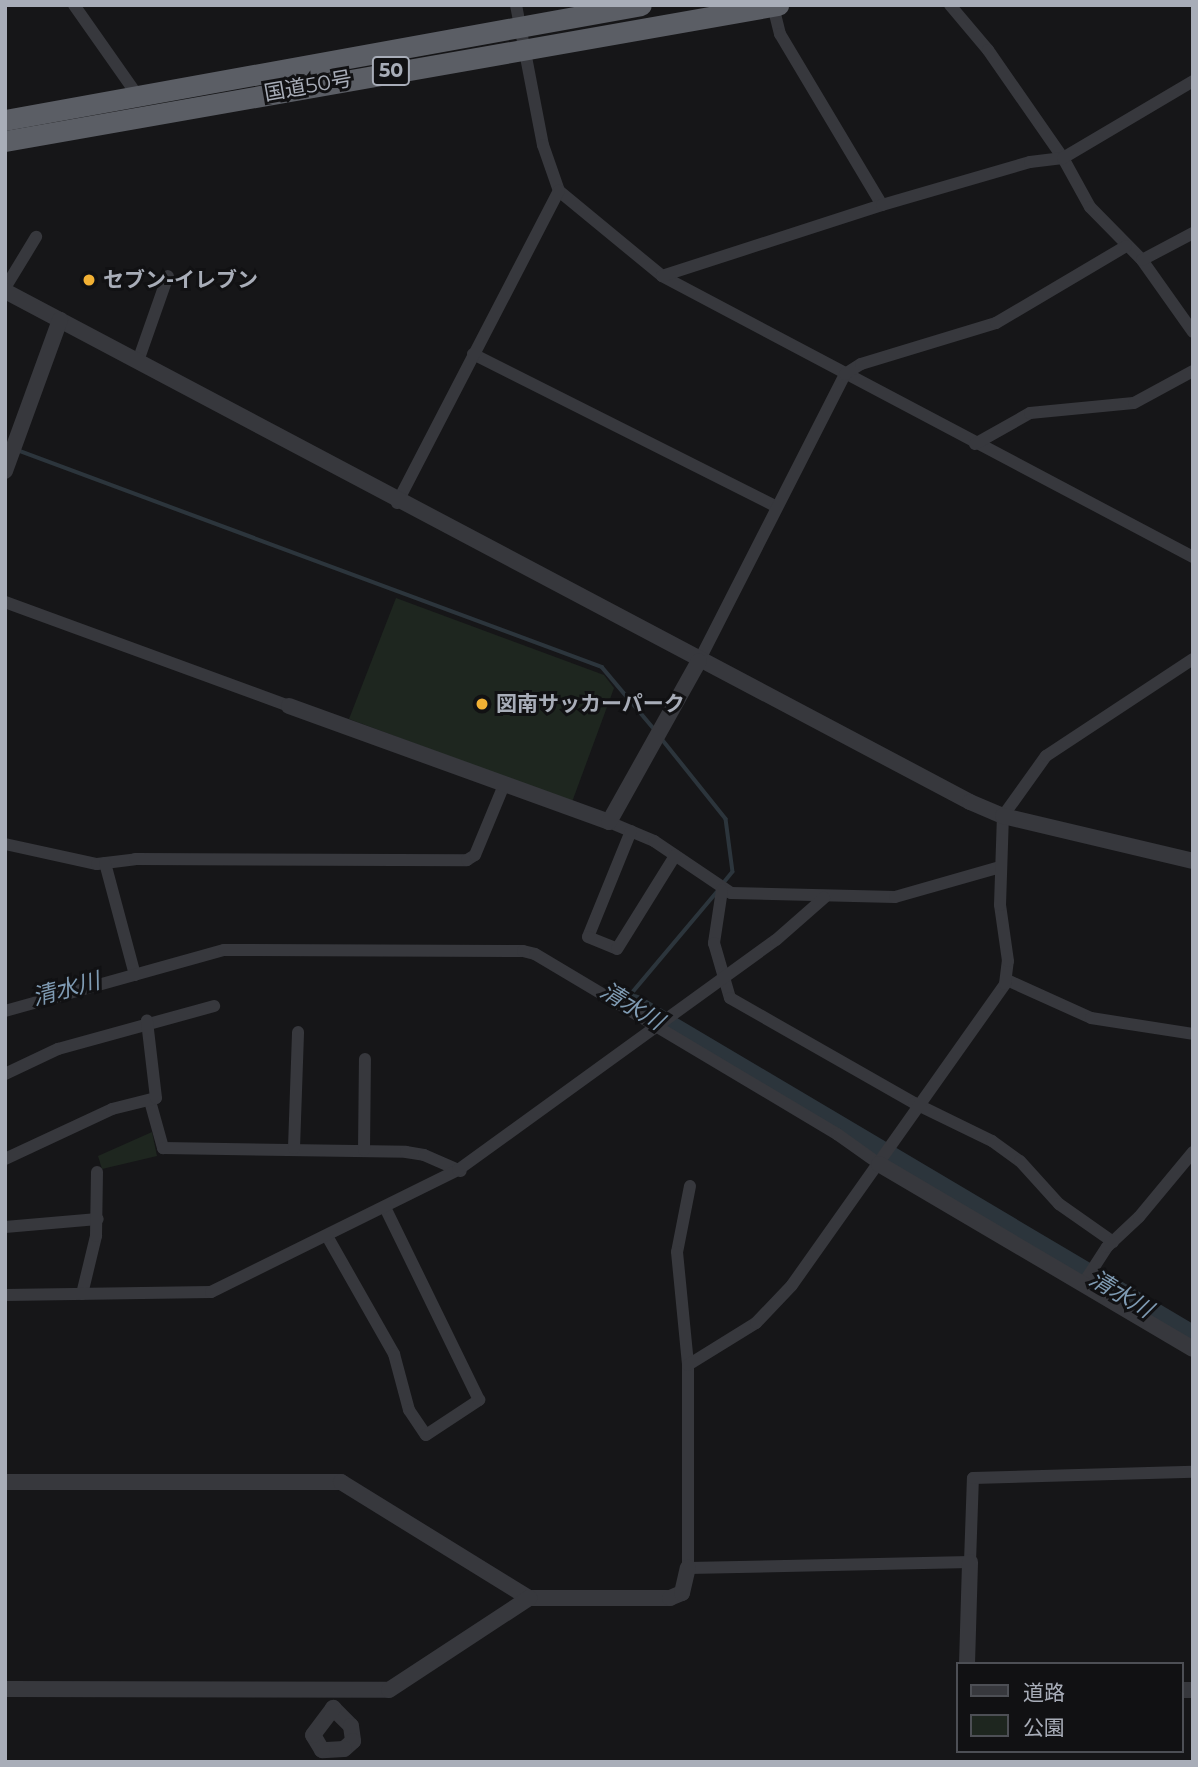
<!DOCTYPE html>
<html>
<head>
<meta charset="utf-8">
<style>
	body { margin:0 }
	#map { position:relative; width:1198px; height:1767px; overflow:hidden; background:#161618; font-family:Montserrat,"Noto Sans JP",sans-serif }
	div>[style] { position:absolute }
	.green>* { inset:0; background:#1e261f }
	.stream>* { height:3.5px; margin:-1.75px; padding:0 1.75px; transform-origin:1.75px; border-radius:1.75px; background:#2c353c }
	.river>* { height:23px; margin:-11.5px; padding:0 11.5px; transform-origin:11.5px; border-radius:11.5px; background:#2c353c }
	.minor>* { height:12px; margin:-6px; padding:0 6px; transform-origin:6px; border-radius:6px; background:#37383d }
	.tertiary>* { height:16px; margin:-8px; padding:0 8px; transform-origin:8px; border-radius:8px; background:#37383d }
	.trunk>* { height:21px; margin:-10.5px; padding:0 10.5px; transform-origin:10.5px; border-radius:10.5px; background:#5b5e65 }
	.dots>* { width:19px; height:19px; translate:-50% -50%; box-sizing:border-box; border:4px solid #111113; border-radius:50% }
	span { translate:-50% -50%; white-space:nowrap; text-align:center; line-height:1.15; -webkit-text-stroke:6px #111113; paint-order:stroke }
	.shield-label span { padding:2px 5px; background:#111113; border:2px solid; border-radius:5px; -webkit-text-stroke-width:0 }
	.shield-label { font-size:19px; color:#a8adb8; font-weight:700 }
	.street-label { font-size:21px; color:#a8adb8 }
	.poi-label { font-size:21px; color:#a8adb8; font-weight:700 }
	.left { translate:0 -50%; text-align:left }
	.water-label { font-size:23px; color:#7f9bb3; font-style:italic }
	.frame { position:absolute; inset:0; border:7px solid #a8adb8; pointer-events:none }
	.legend { position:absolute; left:956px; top:1662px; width:228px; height:91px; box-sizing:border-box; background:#111113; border:2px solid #4d4f55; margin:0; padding:9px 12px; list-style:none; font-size:21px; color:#a8adb8 }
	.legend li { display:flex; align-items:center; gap:14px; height:35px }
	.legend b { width:35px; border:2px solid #4d4f55 }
</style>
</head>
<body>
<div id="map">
	<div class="green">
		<i style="clip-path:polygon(396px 598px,604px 675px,614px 688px,572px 802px,349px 719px)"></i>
		<i style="clip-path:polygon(152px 1132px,157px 1156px,102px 1169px,98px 1156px)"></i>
	</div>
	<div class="stream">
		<i style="left:17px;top:450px;width:624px;rotate:20.35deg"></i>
		<i style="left:602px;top:667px;width:82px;rotate:49.9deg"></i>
		<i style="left:662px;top:739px;width:102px;rotate:51.3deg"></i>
		<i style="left:726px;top:819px;width:53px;rotate:82.5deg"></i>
		<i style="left:733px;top:872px;width:14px;rotate:129deg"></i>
		<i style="left:633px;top:1005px;width:11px;rotate:-100deg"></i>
		<i style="left:631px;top:994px;width:133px;rotate:-49.9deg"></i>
	</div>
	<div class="river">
		<i style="left:633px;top:1005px;width:651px;rotate:30.66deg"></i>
	</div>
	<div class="minor">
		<i style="left:74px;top:5px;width:115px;rotate:54.9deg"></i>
		<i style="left:516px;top:5px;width:143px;rotate:79.1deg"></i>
		<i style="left:543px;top:145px;width:49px;rotate:70.8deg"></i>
		<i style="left:559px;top:191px;width:134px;rotate:39.5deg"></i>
		<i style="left:662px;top:276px;width:601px;rotate:27.89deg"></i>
		<i style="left:950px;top:5px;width:59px;rotate:49.8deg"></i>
		<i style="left:988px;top:50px;width:131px;rotate:55.2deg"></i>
		<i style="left:1063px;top:158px;width:56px;rotate:61.1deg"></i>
		<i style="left:1090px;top:207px;width:74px;rotate:45.5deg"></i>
		<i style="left:1142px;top:260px;width:88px;rotate:54.7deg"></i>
		<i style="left:773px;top:6px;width:29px;rotate:76deg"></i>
		<i style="left:780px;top:34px;width:199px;rotate:59.2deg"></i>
		<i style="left:1142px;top:260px;width:58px;rotate:-27.9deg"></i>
		<i style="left:662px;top:276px;width:231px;rotate:-17.9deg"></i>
		<i style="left:882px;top:205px;width:154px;rotate:-16.2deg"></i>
		<i style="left:1030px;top:162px;width:33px;rotate:-7deg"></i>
		<i style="left:1063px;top:158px;width:151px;rotate:-30.6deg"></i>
		<i style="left:5px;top:288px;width:60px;rotate:-58.7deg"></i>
		<i style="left:473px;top:354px;width:340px;rotate:26.7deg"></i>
		<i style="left:138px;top:361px;width:90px;rotate:-70.6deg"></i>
		<i style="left:975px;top:444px;width:63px;rotate:-29.4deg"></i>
		<i style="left:1030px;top:413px;width:104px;rotate:-5.5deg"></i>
		<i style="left:1134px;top:403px;width:67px;rotate:-28.5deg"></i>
		<i style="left:397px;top:503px;width:352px;rotate:-62.6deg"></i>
		<i style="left:5px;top:602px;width:302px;rotate:20.1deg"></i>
		<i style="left:699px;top:661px;width:322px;rotate:-63deg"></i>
		<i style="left:845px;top:374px;width:19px;rotate:-32deg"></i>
		<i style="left:861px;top:364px;width:141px;rotate:-16.9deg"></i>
		<i style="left:996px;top:323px;width:151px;rotate:-30.6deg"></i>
		<i style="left:609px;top:822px;width:49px;rotate:22.9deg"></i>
		<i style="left:654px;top:841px;width:93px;rotate:34deg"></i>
		<i style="left:731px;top:893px;width:164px;rotate:1.4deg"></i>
		<i style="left:895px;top:897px;width:109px;rotate:-15.9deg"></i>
		<i style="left:631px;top:831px;width:114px;rotate:112.1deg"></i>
		<i style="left:588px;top:937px;width:31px;rotate:22deg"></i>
		<i style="left:617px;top:949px;width:110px;rotate:-58.1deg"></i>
		<i style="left:5px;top:844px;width:94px;rotate:12.3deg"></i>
		<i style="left:97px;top:864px;width:38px;rotate:-7deg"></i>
		<i style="left:135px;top:859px;width:332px;rotate:0.2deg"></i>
		<i style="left:467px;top:860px;width:9px;rotate:-32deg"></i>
		<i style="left:475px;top:855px;width:76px;rotate:-67.5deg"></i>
		<i style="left:105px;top:863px;width:116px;rotate:75deg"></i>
		<i style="left:722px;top:890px;width:54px;rotate:98.6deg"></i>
		<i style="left:714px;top:943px;width:57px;rotate:73.8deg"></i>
		<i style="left:730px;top:998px;width:212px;rotate:29.7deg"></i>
		<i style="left:914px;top:1103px;width:87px;rotate:26deg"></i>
		<i style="left:992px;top:1141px;width:34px;rotate:36deg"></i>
		<i style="left:1020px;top:1161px;width:58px;rotate:47.8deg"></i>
		<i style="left:1059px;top:1204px;width:66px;rotate:35.1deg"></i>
		<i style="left:1007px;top:980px;width:92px;rotate:24.3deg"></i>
		<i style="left:1091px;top:1018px;width:103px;rotate:8.9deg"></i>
		<i style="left:5px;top:1011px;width:227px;rotate:-15.6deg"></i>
		<i style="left:224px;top:950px;width:299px;rotate:0.2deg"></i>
		<i style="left:523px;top:951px;width:12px;rotate:14deg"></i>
		<i style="left:535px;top:954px;width:352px;rotate:30.8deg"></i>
		<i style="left:837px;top:1134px;width:52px;rotate:35.5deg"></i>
		<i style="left:5px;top:1074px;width:59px;rotate:-25.3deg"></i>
		<i style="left:58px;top:1049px;width:162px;rotate:-15.4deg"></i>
		<i style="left:150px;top:1101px;width:49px;rotate:74.5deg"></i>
		<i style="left:163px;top:1148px;width:243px;rotate:0.9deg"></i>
		<i style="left:406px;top:1152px;width:18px;rotate:9deg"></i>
		<i style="left:424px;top:1155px;width:40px;rotate:23.4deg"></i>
		<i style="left:294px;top:1148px;width:116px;rotate:-88deg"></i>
		<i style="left:364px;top:1150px;width:91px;rotate:-89.4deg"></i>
		<i style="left:5px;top:1159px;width:118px;rotate:-25deg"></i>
		<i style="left:112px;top:1109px;width:45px;rotate:-14deg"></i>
		<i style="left:156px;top:1098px;width:78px;rotate:-96.7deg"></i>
		<i style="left:690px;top:1186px;width:67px;rotate:101.1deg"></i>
		<i style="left:677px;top:1252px;width:114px;rotate:84.4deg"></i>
		<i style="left:688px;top:1365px;width:203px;rotate:90deg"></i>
		<i style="left:688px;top:1568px;width:282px;rotate:-1.2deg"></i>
		<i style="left:970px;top:1562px;width:84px;rotate:-88deg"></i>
		<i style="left:973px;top:1478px;width:220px;rotate:-1.6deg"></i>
		<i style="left:5px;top:1227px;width:93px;rotate:-4.9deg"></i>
		<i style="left:327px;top:1236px;width:136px;rotate:60.4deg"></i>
		<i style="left:394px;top:1354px;width:58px;rotate:75deg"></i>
		<i style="left:409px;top:1410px;width:30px;rotate:56deg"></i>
		<i style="left:426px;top:1435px;width:64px;rotate:-33.4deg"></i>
		<i style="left:479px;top:1400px;width:215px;rotate:-116deg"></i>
		<i style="left:1083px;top:1284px;width:44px;rotate:-57deg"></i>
		<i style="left:1107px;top:1247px;width:44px;rotate:-43.2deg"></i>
		<i style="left:1139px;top:1217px;width:85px;rotate:-50.3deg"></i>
		<i style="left:82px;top:1294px;width:60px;rotate:-76.4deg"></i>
		<i style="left:96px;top:1236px;width:64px;rotate:-89.1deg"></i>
		<i style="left:5px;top:1295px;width:206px;rotate:-0.8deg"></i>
		<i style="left:211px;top:1292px;width:275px;rotate:-26.3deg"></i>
		<i style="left:458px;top:1170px;width:392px;rotate:-35.9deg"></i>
		<i style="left:776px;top:940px;width:64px;rotate:-41.2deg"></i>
		<i style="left:688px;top:1365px;width:80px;rotate:-31.7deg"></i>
		<i style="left:756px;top:1323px;width:52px;rotate:-46.5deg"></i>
		<i style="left:792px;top:1285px;width:369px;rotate:-54.7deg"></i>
		<i style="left:1005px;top:984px;width:23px;rotate:-83deg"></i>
		<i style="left:1008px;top:961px;width:57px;rotate:-98.1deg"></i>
		<i style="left:1000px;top:905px;width:89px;rotate:-88.1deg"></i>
		<i style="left:1003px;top:816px;width:74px;rotate:-54.4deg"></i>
		<i style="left:1046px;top:756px;width:176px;rotate:-33.4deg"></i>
	</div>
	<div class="tertiary">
		<i style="left:5px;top:291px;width:1092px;rotate:27.9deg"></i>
		<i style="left:970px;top:802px;width:36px;rotate:23deg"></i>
		<i style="left:1003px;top:816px;width:195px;rotate:13.3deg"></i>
		<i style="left:5px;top:471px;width:161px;rotate:-70deg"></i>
		<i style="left:289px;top:706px;width:340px;rotate:19.9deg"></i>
		<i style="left:609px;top:822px;width:184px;rotate:-60.8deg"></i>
		<i style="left:879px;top:1164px;width:364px;rotate:30.5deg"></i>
		<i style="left:5px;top:1482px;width:336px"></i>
		<i style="left:341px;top:1482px;width:221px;rotate:31.7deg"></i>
		<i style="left:529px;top:1598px;width:141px"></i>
		<i style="left:670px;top:1598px;width:13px;rotate:-23deg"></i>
		<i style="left:682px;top:1593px;width:26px;rotate:-77deg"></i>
		<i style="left:967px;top:1664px;width:102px;rotate:-88.3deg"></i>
		<i style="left:5px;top:1689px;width:384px;rotate:0.1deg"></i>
		<i style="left:389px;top:1690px;width:168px;rotate:-33.3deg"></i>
		<i style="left:1182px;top:1690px;width:11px"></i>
		<i style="left:333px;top:1708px;width:25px;rotate:45deg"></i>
		<i style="left:351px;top:1726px;width:15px;rotate:82deg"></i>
		<i style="left:353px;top:1741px;width:12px;rotate:138deg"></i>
		<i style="left:344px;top:1749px;width:22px;rotate:177deg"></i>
		<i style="left:322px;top:1750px;width:17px;rotate:-121deg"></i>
		<i style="left:313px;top:1735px;width:34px;rotate:-53deg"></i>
	</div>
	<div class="trunk">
		<i style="left:5px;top:120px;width:646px;rotate:-10.25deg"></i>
		<i style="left:5px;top:141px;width:785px;rotate:-9.98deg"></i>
	</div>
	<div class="dots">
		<i style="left:89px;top:280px;background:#f2b134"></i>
		<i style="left:482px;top:704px;background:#f2b134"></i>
	</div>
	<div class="shield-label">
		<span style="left:391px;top:71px">50</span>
	</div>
	<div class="street-label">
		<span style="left:308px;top:86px;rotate:-10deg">国道50号</span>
	</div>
	<div class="poi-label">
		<span class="left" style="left:103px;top:280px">セブン-イレブン</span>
		<span class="left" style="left:496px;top:704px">図南サッカーパーク</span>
	</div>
	<div class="water-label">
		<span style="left:66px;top:989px;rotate:-15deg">清水川</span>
		<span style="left:632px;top:1006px;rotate:31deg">清水川</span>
		<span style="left:1121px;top:1294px;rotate:31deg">清水川</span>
	</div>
	<div class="frame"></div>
	<ul class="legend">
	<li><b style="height:9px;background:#37383d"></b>道路</li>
	<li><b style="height:19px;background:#1e261f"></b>公園</li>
	</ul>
</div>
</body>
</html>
